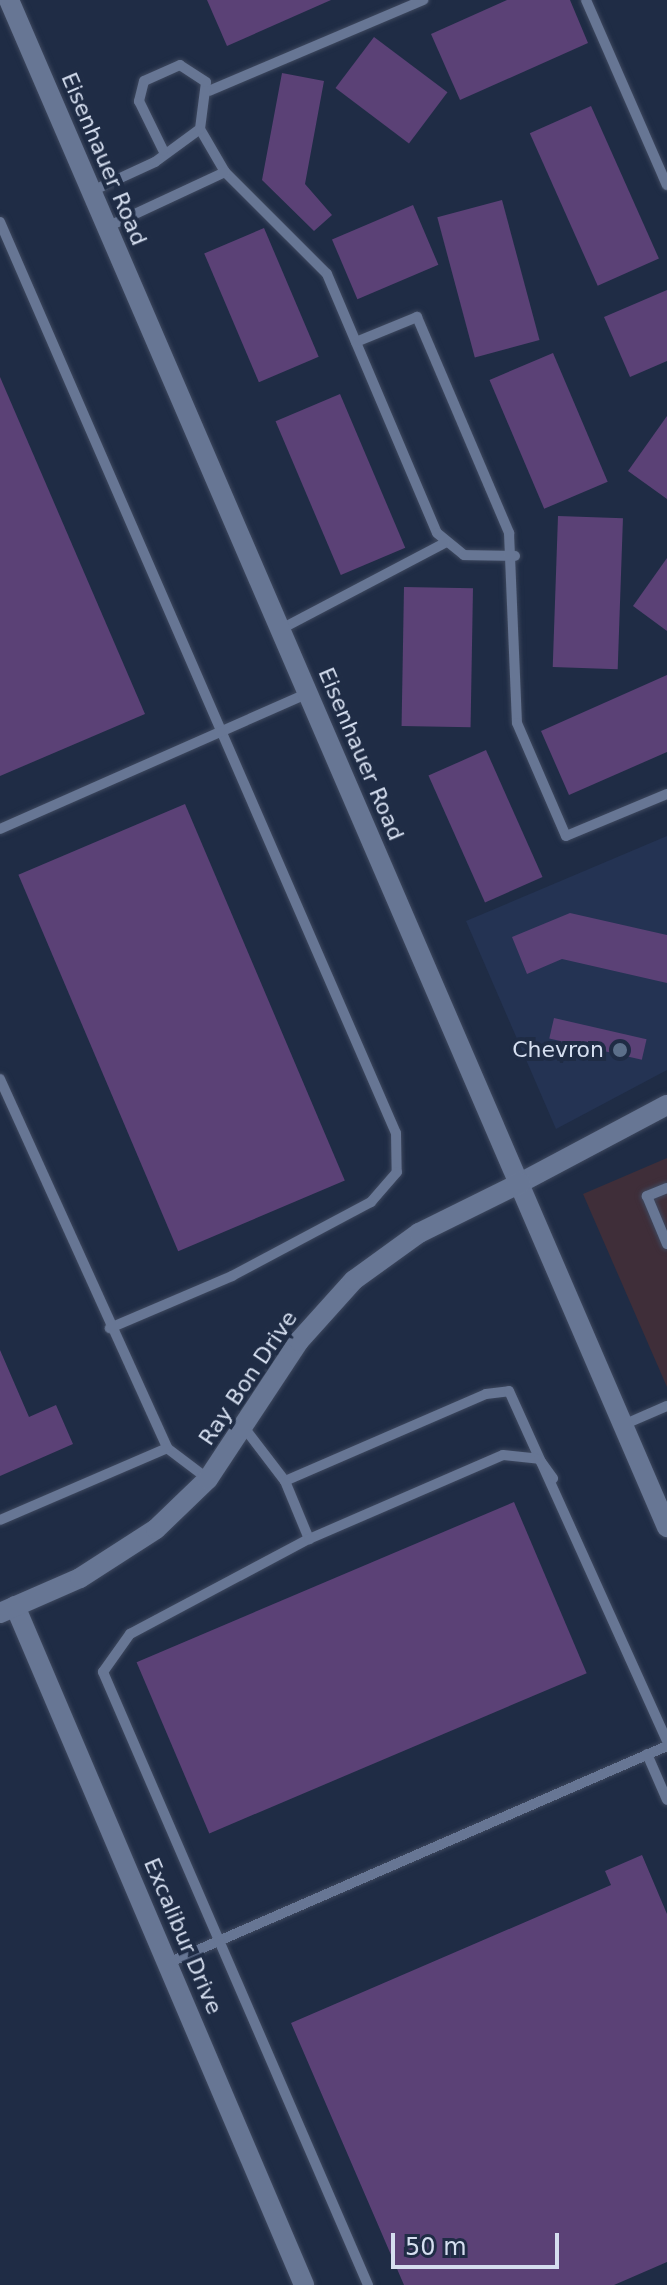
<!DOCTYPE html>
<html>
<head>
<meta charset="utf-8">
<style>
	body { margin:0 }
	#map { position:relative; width:667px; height:2285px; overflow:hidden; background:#1f2c45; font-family:"DejaVu Sans",sans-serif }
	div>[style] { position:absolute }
	.built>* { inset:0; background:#243353 }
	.industrial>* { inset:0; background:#3f2e39 }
	.building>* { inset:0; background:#5b4176; transform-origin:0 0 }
	.roads { filter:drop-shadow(0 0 2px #3e485e) drop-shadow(0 0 2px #3e485e) }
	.lane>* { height:10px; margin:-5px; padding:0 5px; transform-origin:5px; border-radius:5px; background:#677694 }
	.street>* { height:20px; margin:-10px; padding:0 10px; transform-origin:10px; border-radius:10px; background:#677694 }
	.secondary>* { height:20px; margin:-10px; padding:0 10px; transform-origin:10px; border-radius:10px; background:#677694 }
	.dots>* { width:22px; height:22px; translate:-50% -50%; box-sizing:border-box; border:4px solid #1f2c45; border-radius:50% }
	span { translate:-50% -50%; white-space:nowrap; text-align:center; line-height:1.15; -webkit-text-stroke:8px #1f2c45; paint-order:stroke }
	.street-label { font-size:22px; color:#d5deef }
	.poi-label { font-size:22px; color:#d5deef }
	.right { translate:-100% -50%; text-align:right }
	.scale { position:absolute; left:391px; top:2233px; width:168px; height:36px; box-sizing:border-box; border:4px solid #d5deef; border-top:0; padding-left:10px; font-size:24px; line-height:28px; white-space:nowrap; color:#d5deef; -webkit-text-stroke:6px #1f2c45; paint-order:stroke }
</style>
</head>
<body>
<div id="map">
	<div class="built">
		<i style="clip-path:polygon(667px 836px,667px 1070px,556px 1129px,466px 921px)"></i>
	</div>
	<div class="industrial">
		<i style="clip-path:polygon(667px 1158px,667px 1387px,583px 1194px)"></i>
	</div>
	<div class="building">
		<i style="clip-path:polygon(207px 0,331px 0,227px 46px)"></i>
		<i style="clip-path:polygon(507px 0,570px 0,588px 43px,460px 100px,431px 34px)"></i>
		<i style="left:374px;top:37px;width:92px;height:64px;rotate:37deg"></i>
		<i style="clip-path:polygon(282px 73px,324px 81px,305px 184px,332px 215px,314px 231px,262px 180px)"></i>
		<i style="left:591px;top:106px;width:167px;height:67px;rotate:66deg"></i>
		<i style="left:502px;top:200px;width:145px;height:67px;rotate:75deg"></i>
		<i style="left:413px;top:205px;width:65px;height:88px;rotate:67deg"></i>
		<i style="left:264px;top:228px;width:140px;height:65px;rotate:67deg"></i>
		<i style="clip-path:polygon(667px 290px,667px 361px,630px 377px,604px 317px)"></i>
		<i style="left:553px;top:353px;width:140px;height:69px;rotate:67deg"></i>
		<i style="clip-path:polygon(0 377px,145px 714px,0 776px)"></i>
		<i style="left:340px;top:394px;width:167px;height:70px;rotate:67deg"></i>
		<i style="clip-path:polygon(667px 416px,667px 499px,628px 471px)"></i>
		<i style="left:558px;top:516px;width:65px;height:151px;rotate:2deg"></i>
		<i style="clip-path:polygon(667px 558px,667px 631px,633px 606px)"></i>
		<i style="left:404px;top:587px;width:69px;height:139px;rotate:1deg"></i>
		<i style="clip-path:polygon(667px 675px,667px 752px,569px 795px,541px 731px)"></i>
		<i style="left:486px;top:750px;width:139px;height:63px;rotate:66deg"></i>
		<i style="left:185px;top:804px;width:409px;height:181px;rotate:67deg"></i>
		<i style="clip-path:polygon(570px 913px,667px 935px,667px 983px,562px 959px,527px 974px,512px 937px)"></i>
		<i style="left:554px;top:1018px;width:95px;height:21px;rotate:13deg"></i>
		<i style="clip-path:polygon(0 1350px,29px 1417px,56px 1405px,73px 1444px,0 1476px)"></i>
		<i style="left:514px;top:1502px;width:186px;height:410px;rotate:67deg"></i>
		<i style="clip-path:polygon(642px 1855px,667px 1914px,667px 2262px,614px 2285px,404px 2285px,291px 2023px,611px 1885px,605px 1871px)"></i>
	</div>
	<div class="roads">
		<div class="lane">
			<i style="left:586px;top:0;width:202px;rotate:66.4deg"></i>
			<i style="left:209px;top:91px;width:233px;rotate:-23deg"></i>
			<i style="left:200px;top:129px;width:50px;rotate:59.8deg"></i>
			<i style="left:225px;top:172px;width:144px;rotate:45deg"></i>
			<i style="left:327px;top:274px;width:281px;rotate:67deg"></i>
			<i style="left:437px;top:533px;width:35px;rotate:39deg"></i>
			<i style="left:464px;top:555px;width:51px;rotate:1.1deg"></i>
			<i style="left:92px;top:191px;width:69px;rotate:-24.7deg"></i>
			<i style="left:155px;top:162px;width:56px;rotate:-36.3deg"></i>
			<i style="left:200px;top:129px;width:47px;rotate:-82.7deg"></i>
			<i style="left:206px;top:82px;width:31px;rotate:-147deg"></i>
			<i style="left:180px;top:65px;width:39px;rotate:156deg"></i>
			<i style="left:144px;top:81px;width:21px;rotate:104deg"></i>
			<i style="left:139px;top:101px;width:55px;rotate:63.9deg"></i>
			<i style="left:0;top:222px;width:993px;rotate:66.51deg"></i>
			<i style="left:396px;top:1133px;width:39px;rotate:89deg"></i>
			<i style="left:397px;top:1172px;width:40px;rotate:131deg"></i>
			<i style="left:371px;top:1202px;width:157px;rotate:152deg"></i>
			<i style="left:232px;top:1276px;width:133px;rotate:156.9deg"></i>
			<i style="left:107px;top:227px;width:130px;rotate:-25deg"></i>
			<i style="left:356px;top:342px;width:66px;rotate:-22.3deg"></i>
			<i style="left:417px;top:317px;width:235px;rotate:66.9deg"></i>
			<i style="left:509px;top:533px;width:190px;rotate:87.6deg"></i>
			<i style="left:517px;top:723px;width:123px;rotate:66.6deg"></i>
			<i style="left:566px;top:836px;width:109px;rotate:-22.6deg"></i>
			<i style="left:281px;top:629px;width:185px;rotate:-27.7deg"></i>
			<i style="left:0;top:829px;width:338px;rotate:-23.8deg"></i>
			<i style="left:0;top:1079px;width:405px;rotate:65.6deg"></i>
			<i style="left:167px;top:1448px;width:51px;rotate:37.1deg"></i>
			<i style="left:667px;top:1188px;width:22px;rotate:158deg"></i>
			<i style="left:647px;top:1196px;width:52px;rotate:67.4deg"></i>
			<i style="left:623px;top:1425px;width:48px;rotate:-23.4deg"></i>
			<i style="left:246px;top:1430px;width:64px;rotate:52.6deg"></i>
			<i style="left:285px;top:1481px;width:219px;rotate:-23.4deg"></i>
			<i style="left:486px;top:1394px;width:23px;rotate:-7deg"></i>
			<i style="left:509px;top:1391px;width:384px;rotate:65.7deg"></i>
			<i style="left:285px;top:1481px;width:63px;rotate:67.5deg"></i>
			<i style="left:0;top:1520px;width:182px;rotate:-23.3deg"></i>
			<i style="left:647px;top:1754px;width:50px;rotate:66.5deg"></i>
			<i style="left:168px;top:1963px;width:544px;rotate:-23.5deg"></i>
			<i style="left:368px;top:2285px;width:668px;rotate:-113.38deg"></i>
			<i style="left:103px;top:1672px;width:47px;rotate:-54.6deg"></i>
			<i style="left:130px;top:1634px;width:203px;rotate:-28deg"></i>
			<i style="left:309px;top:1539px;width:211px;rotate:-23.4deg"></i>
			<i style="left:503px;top:1455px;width:36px;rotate:6deg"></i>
			<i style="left:539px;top:1459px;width:24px;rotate:54deg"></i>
		</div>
		<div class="street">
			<i style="left:520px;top:1183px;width:166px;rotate:-28deg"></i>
			<i style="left:15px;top:1606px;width:738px;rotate:66.94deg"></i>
		</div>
		<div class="secondary">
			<i style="left:9px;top:0;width:1663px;rotate:66.69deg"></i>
			<i style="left:0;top:1613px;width:87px;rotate:-23.6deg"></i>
			<i style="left:80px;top:1578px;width:90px;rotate:-32.8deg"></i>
			<i style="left:156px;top:1529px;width:72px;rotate:-43.9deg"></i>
			<i style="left:208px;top:1479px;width:165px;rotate:-56.6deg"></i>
			<i style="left:299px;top:1341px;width:82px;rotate:-48deg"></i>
			<i style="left:354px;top:1280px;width:80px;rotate:-35.9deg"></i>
			<i style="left:419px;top:1233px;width:113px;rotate:-26.3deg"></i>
		</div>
	</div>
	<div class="dots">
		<i style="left:620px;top:1050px;background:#5c6f8a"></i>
	</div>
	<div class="street-label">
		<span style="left:104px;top:159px;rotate:67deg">Eisenhauer Road</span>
		<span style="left:361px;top:754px;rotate:67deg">Eisenhauer Road</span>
		<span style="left:248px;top:1378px;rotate:-56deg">Ray Bon Drive</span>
		<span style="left:183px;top:1936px;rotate:67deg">Excalibur Drive</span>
	</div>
	<div class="poi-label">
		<span class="right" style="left:604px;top:1050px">Chevron</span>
	</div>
	<div class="scale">50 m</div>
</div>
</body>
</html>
